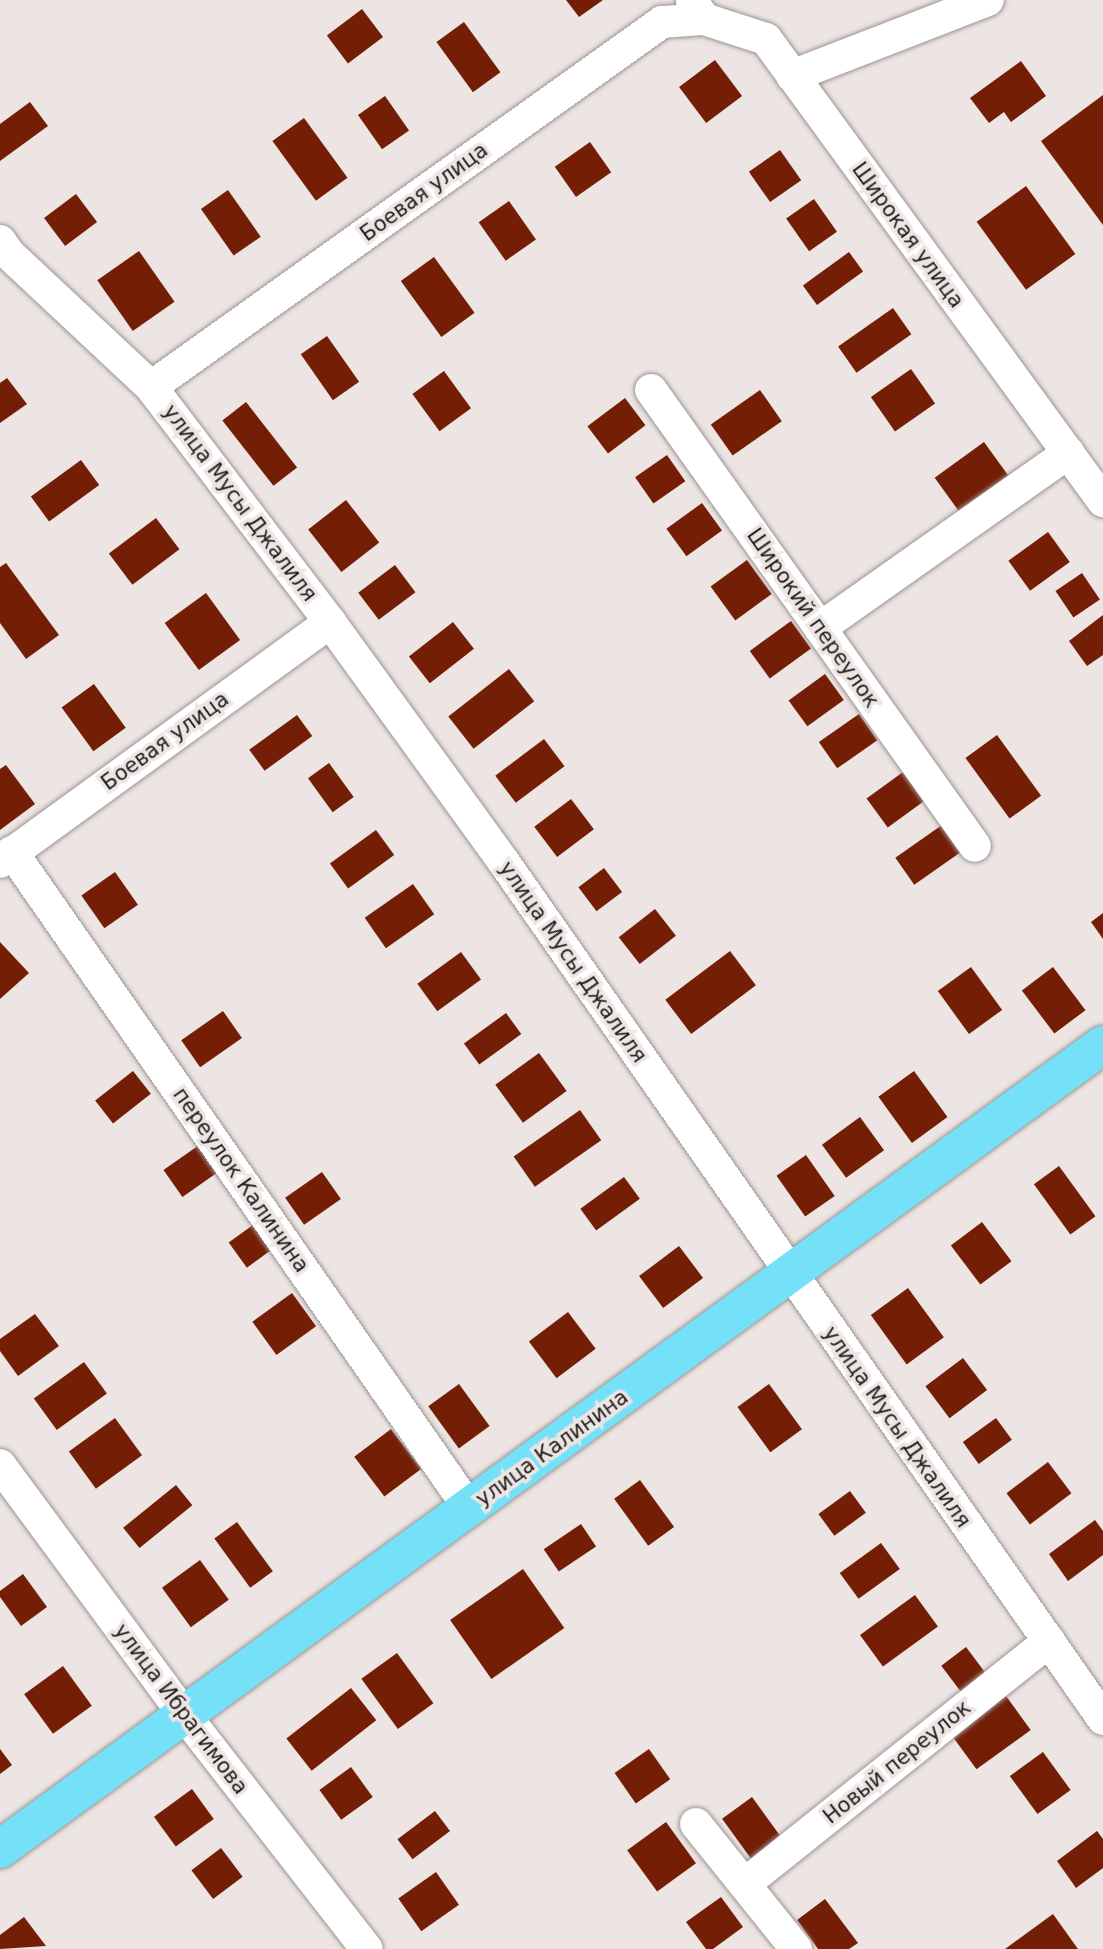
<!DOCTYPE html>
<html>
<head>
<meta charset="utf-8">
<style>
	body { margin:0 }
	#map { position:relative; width:1103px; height:1949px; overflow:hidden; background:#ede5e3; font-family:"DejaVu Sans",sans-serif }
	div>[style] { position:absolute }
	.building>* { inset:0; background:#741e06; transform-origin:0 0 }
	.roads { filter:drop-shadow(0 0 2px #9c9593) drop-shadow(0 0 2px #9c9593) }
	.street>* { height:32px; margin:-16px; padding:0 16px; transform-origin:16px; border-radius:16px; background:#fff }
	.primary>* { height:38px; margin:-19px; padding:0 19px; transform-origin:19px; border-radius:19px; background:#75e1f8 }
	span { translate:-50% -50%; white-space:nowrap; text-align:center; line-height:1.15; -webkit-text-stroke:7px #ede5e3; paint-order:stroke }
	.street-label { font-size:21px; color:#23201f }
</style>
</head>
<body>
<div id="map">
	<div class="building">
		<i style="clip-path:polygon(566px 0,603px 0,579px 17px)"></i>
		<i style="left:362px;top:9px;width:35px;height:44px;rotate:53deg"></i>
		<i style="left:464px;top:22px;width:62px;height:34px;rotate:54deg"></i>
		<i style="left:715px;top:60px;width:45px;height:45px;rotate:53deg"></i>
		<i style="clip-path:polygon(1021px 61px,1046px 96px,1011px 122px,1004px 112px,989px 123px,970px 98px)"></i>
		<i style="clip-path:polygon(1103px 95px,1103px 225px,1041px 141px)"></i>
		<i style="left:385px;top:96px;width:42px;height:33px;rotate:55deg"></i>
		<i style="clip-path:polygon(30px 102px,48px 126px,0 161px,0 124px)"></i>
		<i style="left:304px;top:118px;width:74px;height:39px;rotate:54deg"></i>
		<i style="left:590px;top:142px;width:37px;height:43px;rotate:55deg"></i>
		<i style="left:780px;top:150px;width:37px;height:38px;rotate:55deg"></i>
		<i style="left:1026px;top:186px;width:84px;height:61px;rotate:54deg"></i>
		<i style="left:228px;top:190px;width:57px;height:33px;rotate:55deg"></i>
		<i style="left:76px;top:194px;width:35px;height:40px;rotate:53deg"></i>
		<i style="left:814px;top:199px;width:40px;height:34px;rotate:55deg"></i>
		<i style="left:509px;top:201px;width:47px;height:37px;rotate:55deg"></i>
		<i style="left:139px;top:251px;width:62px;height:51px;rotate:55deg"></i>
		<i style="left:849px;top:252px;width:24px;height:57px;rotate:54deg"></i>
		<i style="left:434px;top:257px;width:69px;height:41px;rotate:54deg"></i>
		<i style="left:893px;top:308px;width:32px;height:67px;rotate:55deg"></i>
		<i style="left:327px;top:336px;width:56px;height:32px;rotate:55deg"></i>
		<i style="left:911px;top:369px;width:42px;height:49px;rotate:55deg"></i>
		<i style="left:444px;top:371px;width:46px;height:39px;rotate:54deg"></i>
		<i style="clip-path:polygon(7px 378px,27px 404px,0 423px,0 383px)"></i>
		<i style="left:760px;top:390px;width:38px;height:60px;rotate:55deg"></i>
		<i style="left:625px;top:398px;width:34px;height:47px;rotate:53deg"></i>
		<i style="left:246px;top:402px;width:83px;height:30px;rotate:52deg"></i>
		<i style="left:984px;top:442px;width:41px;height:61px;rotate:54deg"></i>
		<i style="left:667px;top:455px;width:32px;height:39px;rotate:55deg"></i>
		<i style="left:81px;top:460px;width:31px;height:62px;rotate:54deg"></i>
		<i style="left:346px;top:500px;width:54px;height:48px;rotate:52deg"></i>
		<i style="left:702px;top:503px;width:34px;height:44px;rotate:54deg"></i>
		<i style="left:156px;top:518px;width:39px;height:59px;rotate:53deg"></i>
		<i style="left:1048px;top:532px;width:37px;height:49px;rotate:54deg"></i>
		<i style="left:747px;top:560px;width:42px;height:45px;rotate:54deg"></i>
		<i style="clip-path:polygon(6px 563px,59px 635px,26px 659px,0 623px,0 567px)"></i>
		<i style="left:395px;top:565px;width:34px;height:46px;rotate:53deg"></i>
		<i style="left:1082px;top:573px;width:32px;height:32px;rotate:56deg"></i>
		<i style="left:206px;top:593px;width:58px;height:51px;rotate:54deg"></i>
		<i style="clip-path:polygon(1103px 615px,1103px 655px,1087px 666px,1069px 641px)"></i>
		<i style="left:791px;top:621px;width:34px;height:51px;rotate:54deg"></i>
		<i style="left:453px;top:622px;width:34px;height:56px;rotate:52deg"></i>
		<i style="left:509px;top:669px;width:41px;height:77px;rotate:52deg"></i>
		<i style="left:825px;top:674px;width:32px;height:45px;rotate:54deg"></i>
		<i style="left:94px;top:684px;width:54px;height:40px;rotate:54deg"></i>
		<i style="left:859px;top:714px;width:32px;height:49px;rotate:55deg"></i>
		<i style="left:297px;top:715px;width:26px;height:59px;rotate:54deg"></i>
		<i style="left:997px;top:735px;width:75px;height:39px;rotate:54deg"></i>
		<i style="left:544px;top:739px;width:34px;height:61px;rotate:53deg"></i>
		<i style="left:329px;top:763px;width:42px;height:26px;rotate:54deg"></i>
		<i style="clip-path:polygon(6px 765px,35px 804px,0 830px,0 769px)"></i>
		<i style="left:903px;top:772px;width:36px;height:45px;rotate:54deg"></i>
		<i style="left:571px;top:799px;width:38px;height:46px;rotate:53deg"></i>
		<i style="left:942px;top:825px;width:33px;height:57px;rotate:55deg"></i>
		<i style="left:376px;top:830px;width:31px;height:57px;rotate:54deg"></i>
		<i style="left:604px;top:868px;width:30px;height:32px;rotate:53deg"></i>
		<i style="left:115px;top:872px;width:40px;height:41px;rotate:55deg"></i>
		<i style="left:413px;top:884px;width:37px;height:59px;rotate:55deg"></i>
		<i style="left:655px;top:909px;width:34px;height:46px;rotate:52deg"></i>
		<i style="clip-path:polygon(1103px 913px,1103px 939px,1091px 922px)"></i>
		<i style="clip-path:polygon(0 942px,29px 973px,0 999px)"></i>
		<i style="left:730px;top:951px;width:43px;height:81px;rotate:53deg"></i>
		<i style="left:461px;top:952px;width:34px;height:54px;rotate:54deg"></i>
		<i style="left:971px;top:967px;width:53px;height:41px;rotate:54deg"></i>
		<i style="left:1053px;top:967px;width:54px;height:39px;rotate:53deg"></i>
		<i style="left:223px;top:1011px;width:33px;height:51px;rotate:55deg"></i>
		<i style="left:506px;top:1013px;width:26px;height:52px;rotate:54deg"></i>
		<i style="left:539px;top:1053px;width:47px;height:54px;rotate:54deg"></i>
		<i style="left:133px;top:1071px;width:29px;height:48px;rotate:52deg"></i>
		<i style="left:914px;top:1071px;width:57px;height:44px;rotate:54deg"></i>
		<i style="left:580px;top:1110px;width:37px;height:81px;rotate:55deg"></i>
		<i style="left:860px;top:1117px;width:41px;height:47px;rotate:54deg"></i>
		<i style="left:202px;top:1143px;width:33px;height:47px;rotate:55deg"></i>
		<i style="left:806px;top:1155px;width:50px;height:36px;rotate:55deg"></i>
		<i style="left:1059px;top:1166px;width:62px;height:31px;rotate:54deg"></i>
		<i style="left:322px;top:1172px;width:33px;height:45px;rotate:55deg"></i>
		<i style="left:624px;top:1177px;width:27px;height:54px;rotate:54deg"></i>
		<i style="left:257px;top:1222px;width:31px;height:35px;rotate:54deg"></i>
		<i style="left:982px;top:1222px;width:49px;height:39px;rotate:53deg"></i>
		<i style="left:679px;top:1246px;width:40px;height:50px;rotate:53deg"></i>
		<i style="left:908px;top:1288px;width:61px;height:46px;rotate:54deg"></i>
		<i style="left:292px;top:1293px;width:41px;height:49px;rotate:54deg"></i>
		<i style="left:568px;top:1312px;width:46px;height:49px;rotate:53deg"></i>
		<i style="clip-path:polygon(35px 1314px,59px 1346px,18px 1376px,0 1351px,0 1339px)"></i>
		<i style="left:963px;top:1358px;width:40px;height:47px;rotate:53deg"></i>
		<i style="left:84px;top:1362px;width:39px;height:62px;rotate:54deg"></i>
		<i style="left:459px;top:1384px;width:52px;height:38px;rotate:54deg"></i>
		<i style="left:769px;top:1384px;width:56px;height:39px;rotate:54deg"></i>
		<i style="left:115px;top:1418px;width:46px;height:57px;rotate:54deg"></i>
		<i style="left:996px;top:1418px;width:27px;height:41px;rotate:54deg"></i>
		<i style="left:391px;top:1429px;width:50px;height:46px;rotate:53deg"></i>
		<i style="left:1048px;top:1462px;width:39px;height:52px;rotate:53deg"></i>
		<i style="left:640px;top:1480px;width:58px;height:32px;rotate:54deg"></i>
		<i style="left:176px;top:1485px;width:26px;height:68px;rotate:51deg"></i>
		<i style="left:850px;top:1491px;width:27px;height:39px;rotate:54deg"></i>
		<i style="clip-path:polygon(1095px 1520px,1103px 1531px,1103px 1555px,1068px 1581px,1049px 1554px)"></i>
		<i style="left:237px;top:1522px;width:61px;height:28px;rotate:54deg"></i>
		<i style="left:581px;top:1524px;width:27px;height:45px;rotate:56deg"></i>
		<i style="left:881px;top:1543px;width:32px;height:51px;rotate:54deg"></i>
		<i style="left:200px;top:1560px;width:49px;height:47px;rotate:54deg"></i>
		<i style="left:523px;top:1569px;width:72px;height:89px;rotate:55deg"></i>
		<i style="clip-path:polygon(23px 1574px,47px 1607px,21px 1626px,0 1597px,0 1591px)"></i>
		<i style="left:915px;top:1595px;width:39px;height:68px;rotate:54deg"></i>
		<i style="left:966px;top:1647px;width:39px;height:31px;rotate:53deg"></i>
		<i style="left:397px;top:1653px;width:62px;height:44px;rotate:54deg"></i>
		<i style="left:63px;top:1666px;width:49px;height:48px;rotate:54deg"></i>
		<i style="left:351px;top:1688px;width:41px;height:82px;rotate:52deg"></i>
		<i style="left:1006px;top:1696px;width:42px;height:67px;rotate:54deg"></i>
		<i style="clip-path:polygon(0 1749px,12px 1765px,0 1774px)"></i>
		<i style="left:649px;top:1749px;width:37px;height:42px;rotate:55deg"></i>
		<i style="left:1043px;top:1752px;width:47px;height:41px;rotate:54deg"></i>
		<i style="left:351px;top:1767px;width:37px;height:39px;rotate:54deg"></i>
		<i style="left:192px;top:1789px;width:37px;height:47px;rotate:54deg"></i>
		<i style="left:752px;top:1797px;width:53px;height:37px;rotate:54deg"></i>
		<i style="left:435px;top:1811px;width:25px;height:47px;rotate:53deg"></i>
		<i style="left:666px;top:1822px;width:51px;height:48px;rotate:54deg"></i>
		<i style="clip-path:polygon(1097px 1831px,1103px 1839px,1103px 1868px,1076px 1888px,1057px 1861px)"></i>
		<i style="left:221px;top:1848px;width:36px;height:37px;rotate:53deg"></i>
		<i style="left:436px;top:1872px;width:40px;height:46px;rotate:55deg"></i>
		<i style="clip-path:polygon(721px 1897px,743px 1927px,713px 1949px,706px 1949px,686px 1922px)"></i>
		<i style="clip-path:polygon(825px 1899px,858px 1943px,849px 1949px,818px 1949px,797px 1920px)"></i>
		<i style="clip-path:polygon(1053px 1914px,1078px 1949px,1005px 1949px)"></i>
		<i style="clip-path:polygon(24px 1917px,46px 1946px,0 1949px,0 1935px)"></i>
	</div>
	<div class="roads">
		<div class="street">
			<i style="left:692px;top:1px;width:22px;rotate:56deg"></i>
			<i style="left:704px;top:19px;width:65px;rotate:17.9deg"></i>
			<i style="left:766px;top:39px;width:572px;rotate:53.89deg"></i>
			<i style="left:792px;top:76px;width:210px;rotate:-21.2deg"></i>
			<i style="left:0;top:241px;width:16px;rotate:55deg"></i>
			<i style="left:9px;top:254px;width:195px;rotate:43.1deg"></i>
			<i style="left:151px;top:387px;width:295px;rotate:52.7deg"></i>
			<i style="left:330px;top:622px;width:295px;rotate:54.1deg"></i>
			<i style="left:503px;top:861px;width:1047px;rotate:55.03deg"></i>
			<i style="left:151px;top:387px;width:628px;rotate:-35.54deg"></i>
			<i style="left:662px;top:22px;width:42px;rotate:-4.1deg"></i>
			<i style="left:651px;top:390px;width:559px;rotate:54.61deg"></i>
			<i style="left:820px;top:628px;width:304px;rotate:-35.2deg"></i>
			<i style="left:12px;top:852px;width:799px;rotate:55.14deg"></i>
			<i style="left:0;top:862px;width:408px;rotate:-36deg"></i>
			<i style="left:0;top:1465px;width:308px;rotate:53.6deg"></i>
			<i style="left:183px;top:1713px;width:299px;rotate:52.1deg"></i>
			<i style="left:696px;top:1824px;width:160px;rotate:51.3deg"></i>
			<i style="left:746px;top:1883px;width:388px;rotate:-38.6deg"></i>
		</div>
		<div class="primary">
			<i style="left:0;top:1849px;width:1365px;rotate:-36.09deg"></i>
		</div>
	</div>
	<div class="street-label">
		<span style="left:424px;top:192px;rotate:-36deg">Боевая улица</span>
		<span style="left:908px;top:235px;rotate:54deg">Широкая улица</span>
		<span style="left:240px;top:503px;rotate:53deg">улица Мусы Джалиля</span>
		<span style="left:813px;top:618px;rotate:55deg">Широкий переулок</span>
		<span style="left:165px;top:741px;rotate:-36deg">Боевая улица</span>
		<span style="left:573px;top:962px;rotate:55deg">улица Мусы Джалиля</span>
		<span style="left:241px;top:1180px;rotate:55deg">переулок Калинина</span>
		<span style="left:897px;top:1427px;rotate:55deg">улица Мусы Джалиля</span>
		<span style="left:552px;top:1448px;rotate:-36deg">улица Калинина</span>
		<span style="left:181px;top:1709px;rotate:53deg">улица Ибрагимова</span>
		<span style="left:897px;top:1762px;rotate:-39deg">Новый переулок</span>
	</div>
</div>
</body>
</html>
